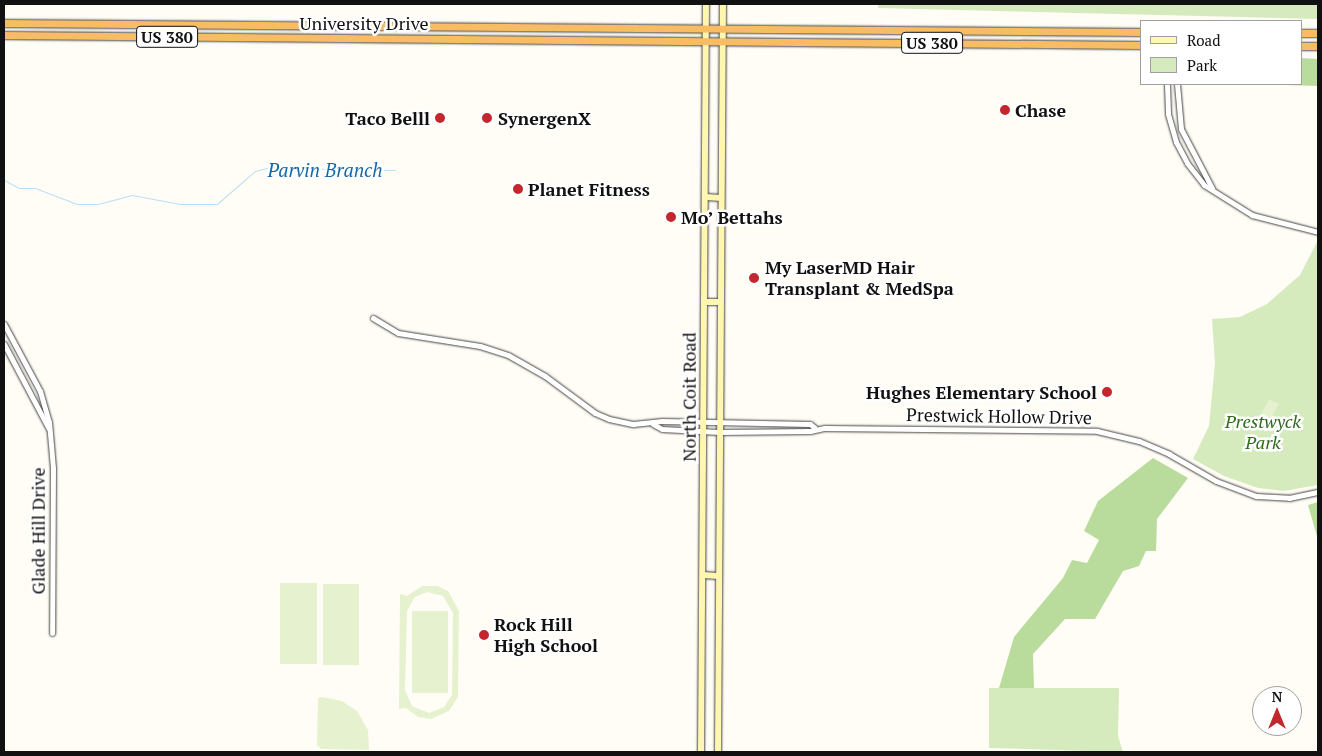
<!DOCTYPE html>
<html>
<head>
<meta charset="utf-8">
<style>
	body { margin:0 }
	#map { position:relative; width:1322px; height:756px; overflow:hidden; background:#fffdf5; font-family:"PT Serif",serif }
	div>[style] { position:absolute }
	.green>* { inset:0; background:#d5ebbd }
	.forest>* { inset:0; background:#b9dc9c }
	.pitch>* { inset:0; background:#e6f2cf; transform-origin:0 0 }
	.stream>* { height:1px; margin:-0.5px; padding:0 0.5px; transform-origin:0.5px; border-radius:0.5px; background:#b9e0f7 }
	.roads { filter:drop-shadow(0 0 1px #444) drop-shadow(0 0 1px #444) }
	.tertiary>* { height:5px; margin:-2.5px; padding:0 2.5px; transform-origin:2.5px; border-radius:2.5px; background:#fff }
	.secondary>* { height:5.5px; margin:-2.75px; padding:0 2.75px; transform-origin:2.75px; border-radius:2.75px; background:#fff6b0 }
	.trunk>* { height:7px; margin:-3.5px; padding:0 3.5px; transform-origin:3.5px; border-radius:3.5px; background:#f7bc64 }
	.dots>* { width:14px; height:14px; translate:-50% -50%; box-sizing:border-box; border:2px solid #fff; border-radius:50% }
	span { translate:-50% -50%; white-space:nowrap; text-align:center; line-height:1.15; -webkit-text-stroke:5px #fff; paint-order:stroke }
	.shield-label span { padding:1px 4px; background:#fff; border:1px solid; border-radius:4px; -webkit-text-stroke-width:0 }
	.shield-label { font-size:16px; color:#111; font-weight:700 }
	.street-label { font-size:18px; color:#111 }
	.poi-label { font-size:18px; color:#111; font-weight:700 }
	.left { translate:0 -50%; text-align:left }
	.right { translate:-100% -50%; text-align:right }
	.park-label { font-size:18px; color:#2f6b1f; font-style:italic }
	.water-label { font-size:19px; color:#1768a6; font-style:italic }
	.frame { position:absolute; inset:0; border:5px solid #111; pointer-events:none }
	.legend { position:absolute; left:1140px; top:20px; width:162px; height:65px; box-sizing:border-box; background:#fff; border:1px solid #a0a0a0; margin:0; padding:6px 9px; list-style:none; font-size:15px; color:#111 }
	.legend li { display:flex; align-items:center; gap:10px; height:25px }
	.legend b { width:25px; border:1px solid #a0a0a0 }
	.north { position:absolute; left:1252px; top:686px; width:50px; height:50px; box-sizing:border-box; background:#fff; border:1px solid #a0a0a0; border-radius:50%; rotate:0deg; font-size:14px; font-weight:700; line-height:20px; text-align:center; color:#111 }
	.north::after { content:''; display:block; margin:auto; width:18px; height:22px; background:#c4262e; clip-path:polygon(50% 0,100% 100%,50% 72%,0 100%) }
</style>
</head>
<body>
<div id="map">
	<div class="green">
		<i style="clip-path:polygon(878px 4px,1318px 4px,1318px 19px,878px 8px)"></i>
		<i style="clip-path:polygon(1318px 240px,1318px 485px,1284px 491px,1258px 488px,1224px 476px,1193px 459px,1209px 426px,1215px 363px,1212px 319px,1240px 317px,1267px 304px,1300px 275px)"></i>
		<i style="clip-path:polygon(989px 688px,1119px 688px,1118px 736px,1123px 752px,989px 748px)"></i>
	</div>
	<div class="forest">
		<i style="clip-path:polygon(1301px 58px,1318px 59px,1318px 86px,1286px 85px,1301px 84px)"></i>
		<i style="clip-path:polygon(1153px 458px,1188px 478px,1157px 519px,1156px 551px,1146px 551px,1139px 566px,1123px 571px,1095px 619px,1065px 619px,1033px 654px,1034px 688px,999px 688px,1014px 637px,1063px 578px,1072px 560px,1087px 563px,1099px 540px,1084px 531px,1098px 501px)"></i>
		<i style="clip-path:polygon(1318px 502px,1318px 540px,1308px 505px)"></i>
	</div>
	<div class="pitch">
		<i style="left:1269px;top:399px;width:11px;height:21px;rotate:27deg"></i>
		<i style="left:280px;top:583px;width:37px;height:81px"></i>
		<i style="left:323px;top:584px;width:36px;height:81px"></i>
		<i style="clip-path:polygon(evenodd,422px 586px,438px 586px,448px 591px,459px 611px,458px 697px,449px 711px,431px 719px,418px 717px,406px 708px,399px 709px,400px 594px,407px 596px,422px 586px,427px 592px,443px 596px,453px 613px,452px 695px,444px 707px,429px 713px,412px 706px,405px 690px,407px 611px,415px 597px,427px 592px)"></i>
		<i style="left:412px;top:611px;width:36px;height:82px"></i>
		<i style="clip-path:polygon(322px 697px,342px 701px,357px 711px,368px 730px,369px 750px,321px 749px,317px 745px,318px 698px)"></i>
	</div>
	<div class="stream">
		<i style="left:4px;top:180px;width:17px;rotate:28deg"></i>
		<i style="left:19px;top:188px;width:16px"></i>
		<i style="left:35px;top:188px;width:45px;rotate:20.9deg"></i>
		<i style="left:77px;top:204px;width:21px"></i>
		<i style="left:98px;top:204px;width:35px;rotate:-15deg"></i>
		<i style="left:132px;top:195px;width:49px;rotate:10.6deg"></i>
		<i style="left:180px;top:204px;width:37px"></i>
		<i style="left:217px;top:204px;width:50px;rotate:-41deg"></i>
		<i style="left:255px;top:171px;width:11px;rotate:-15deg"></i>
		<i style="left:266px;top:168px;width:129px;rotate:0.9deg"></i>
	</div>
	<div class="roads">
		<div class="tertiary">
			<i style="left:1167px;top:84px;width:30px;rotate:88deg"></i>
			<i style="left:1168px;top:114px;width:29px;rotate:74deg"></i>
			<i style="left:1176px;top:142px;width:24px;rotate:62deg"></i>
			<i style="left:1187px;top:163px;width:28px;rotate:52deg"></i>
			<i style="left:1204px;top:185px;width:57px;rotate:32deg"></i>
			<i style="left:1252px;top:215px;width:68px;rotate:14.4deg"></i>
			<i style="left:1177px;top:84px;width:45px;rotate:84.9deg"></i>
			<i style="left:1181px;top:129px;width:67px;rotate:62.3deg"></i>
			<i style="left:373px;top:318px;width:29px;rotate:31deg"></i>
			<i style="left:398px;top:333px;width:83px;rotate:9deg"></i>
			<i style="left:480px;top:346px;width:29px;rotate:18deg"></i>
			<i style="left:508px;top:355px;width:43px;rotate:29.6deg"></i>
			<i style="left:545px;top:376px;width:62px;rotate:36.5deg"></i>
			<i style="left:595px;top:413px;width:15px;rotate:23deg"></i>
			<i style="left:609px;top:419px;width:25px;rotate:12deg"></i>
			<i style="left:633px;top:424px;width:29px;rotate:-6deg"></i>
			<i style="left:662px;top:421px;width:148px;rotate:1.2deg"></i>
			<i style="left:810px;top:424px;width:6px;rotate:39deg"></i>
			<i style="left:4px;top:324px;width:76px;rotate:61.8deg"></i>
			<i style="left:40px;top:391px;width:32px;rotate:74deg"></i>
			<i style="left:49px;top:422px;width:46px;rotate:85deg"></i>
			<i style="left:53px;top:468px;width:165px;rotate:90.3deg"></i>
			<i style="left:4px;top:344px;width:96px;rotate:62.1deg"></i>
			<i style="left:653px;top:424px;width:10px;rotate:29deg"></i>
			<i style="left:662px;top:429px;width:57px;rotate:3deg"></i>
			<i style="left:719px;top:432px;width:91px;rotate:-0.6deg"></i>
			<i style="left:810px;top:431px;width:14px;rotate:-12deg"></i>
			<i style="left:824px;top:428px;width:273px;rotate:0.6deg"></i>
			<i style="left:1097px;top:431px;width:43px;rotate:13.4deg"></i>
			<i style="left:1139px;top:441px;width:33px;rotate:23deg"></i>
			<i style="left:1169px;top:454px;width:54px;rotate:29.9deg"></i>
			<i style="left:1216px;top:481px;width:43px;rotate:20.6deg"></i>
			<i style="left:1256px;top:496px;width:33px;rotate:3deg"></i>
			<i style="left:1289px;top:498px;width:30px;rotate:-12deg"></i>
		</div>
		<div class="secondary">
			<i style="left:706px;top:197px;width:15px;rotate:4deg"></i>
			<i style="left:705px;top:302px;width:15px"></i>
			<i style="left:703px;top:575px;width:15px;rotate:4deg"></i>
			<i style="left:701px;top:752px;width:748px;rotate:-89.62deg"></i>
			<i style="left:718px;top:752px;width:748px;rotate:-89.62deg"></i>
		</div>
		<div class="trunk">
			<i style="left:4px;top:23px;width:1137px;rotate:0.45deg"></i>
			<i style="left:1301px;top:33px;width:17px"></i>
			<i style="left:4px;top:35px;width:1137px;rotate:0.5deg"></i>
			<i style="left:1301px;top:46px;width:17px"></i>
		</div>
	</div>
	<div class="dots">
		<i style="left:1005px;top:110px;background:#c4262e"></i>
		<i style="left:440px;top:118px;background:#c4262e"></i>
		<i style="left:487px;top:118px;background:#c4262e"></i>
		<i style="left:518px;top:189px;background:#c4262e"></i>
		<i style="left:671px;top:217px;background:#c4262e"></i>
		<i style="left:754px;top:278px;background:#c4262e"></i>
		<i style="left:1107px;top:392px;background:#c4262e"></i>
		<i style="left:484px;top:635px;background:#c4262e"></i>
	</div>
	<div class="shield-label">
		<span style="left:167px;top:37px">US 380</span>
		<span style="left:932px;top:43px">US 380</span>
	</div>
	<div class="street-label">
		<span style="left:364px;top:23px">University Drive</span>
		<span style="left:689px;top:397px;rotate:-90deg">North Coit Road</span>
		<span style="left:999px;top:416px;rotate:1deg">Prestwick Hollow Drive</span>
		<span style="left:38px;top:531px;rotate:-90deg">Glade Hill Drive</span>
	</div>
	<div class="poi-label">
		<span class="left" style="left:1015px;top:110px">Chase</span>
		<span class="right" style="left:430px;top:118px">Taco Belll</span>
		<span class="left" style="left:498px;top:118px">SynergenX</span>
		<span class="left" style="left:528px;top:189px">Planet Fitness</span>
		<span class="left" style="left:681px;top:217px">Mo’ Bettahs</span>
		<span class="left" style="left:765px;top:278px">My LaserMD Hair<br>Transplant &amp; MedSpa</span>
		<span class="right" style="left:1097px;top:392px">Hughes Elementary School</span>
		<span class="left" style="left:494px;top:635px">Rock Hill<br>High School</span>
	</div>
	<div class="park-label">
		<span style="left:1263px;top:432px">Prestwyck<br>Park</span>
	</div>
	<div class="water-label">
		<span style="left:325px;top:170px">Parvin Branch</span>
	</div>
	<div class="frame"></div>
	<ul class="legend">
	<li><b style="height:6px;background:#fff6b0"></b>Road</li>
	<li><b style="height:14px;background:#d5ebbd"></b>Park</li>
	</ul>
	<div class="north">N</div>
</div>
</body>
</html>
